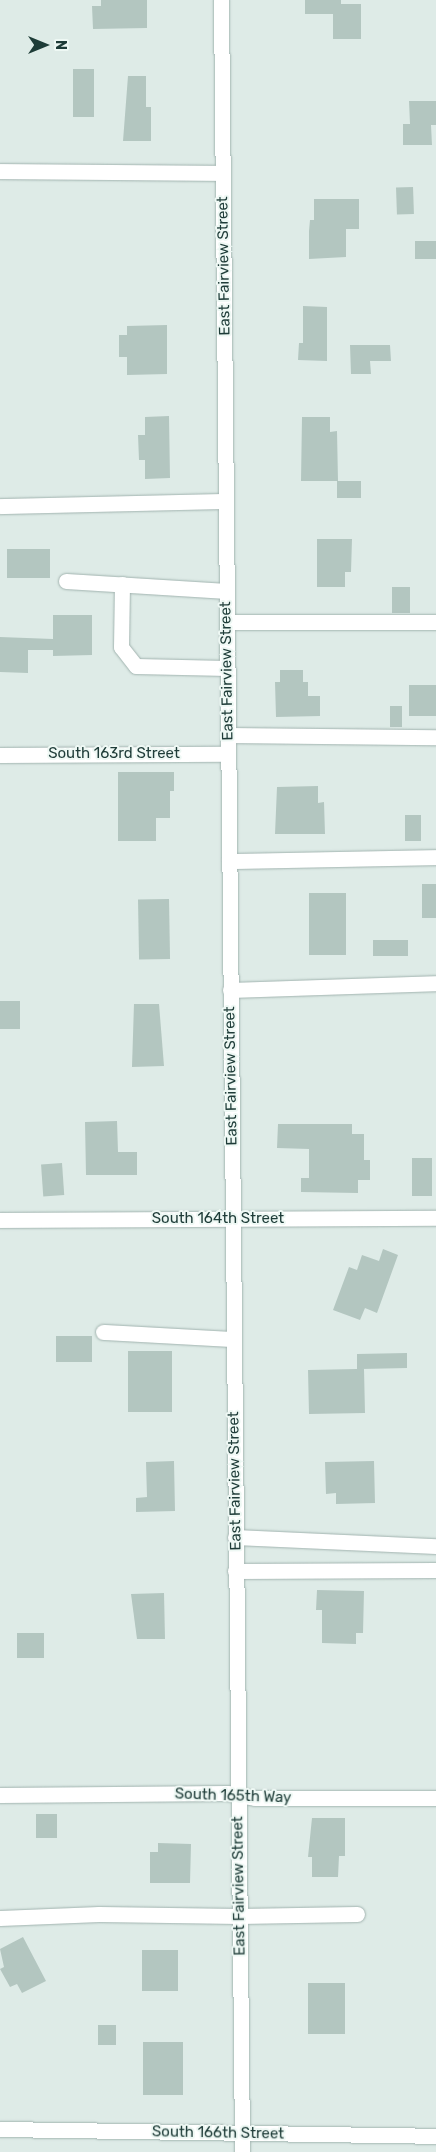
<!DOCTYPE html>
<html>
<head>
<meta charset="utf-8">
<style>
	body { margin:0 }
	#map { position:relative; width:436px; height:2152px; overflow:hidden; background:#deebe7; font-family:Rubik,sans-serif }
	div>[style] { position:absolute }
	.building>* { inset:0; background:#b3c6c0; transform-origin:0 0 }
	.roads { filter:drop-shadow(0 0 1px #a1b3af) drop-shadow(0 0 1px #a1b3af) }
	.minor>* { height:15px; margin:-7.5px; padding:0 7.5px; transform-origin:7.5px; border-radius:7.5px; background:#fff }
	span { translate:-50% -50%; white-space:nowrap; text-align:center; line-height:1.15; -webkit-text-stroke:4px #eef8f4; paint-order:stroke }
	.street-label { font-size:15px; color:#1e3c38 }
	.north { position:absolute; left:20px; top:20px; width:50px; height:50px; -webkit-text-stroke:4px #eef8f4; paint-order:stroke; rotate:90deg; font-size:14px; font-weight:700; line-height:20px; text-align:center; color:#1e3c38 }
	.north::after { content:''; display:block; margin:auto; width:18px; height:22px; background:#1e3c38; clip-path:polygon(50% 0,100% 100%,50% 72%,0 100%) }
</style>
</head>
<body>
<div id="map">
	<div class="building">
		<i style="clip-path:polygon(101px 0,147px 0,147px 28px,93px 29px,92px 6px,101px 6px)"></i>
		<i style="clip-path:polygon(305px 0,341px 0,341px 4px,361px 4px,361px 39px,333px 39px,333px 14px,305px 14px)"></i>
		<i style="left:73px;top:69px;width:21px;height:48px"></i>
		<i style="clip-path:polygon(128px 76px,146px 76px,146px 107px,151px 107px,151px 141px,123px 141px)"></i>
		<i style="clip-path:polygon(409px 101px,436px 101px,436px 125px,431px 125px,432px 145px,403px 145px,403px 124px,410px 124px)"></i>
		<i style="left:413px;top:187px;width:27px;height:17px;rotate:88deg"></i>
		<i style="clip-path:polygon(314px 199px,359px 199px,359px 229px,346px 229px,346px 257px,309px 259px,309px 231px,310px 220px,314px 220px)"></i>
		<i style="left:415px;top:241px;width:21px;height:18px"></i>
		<i style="clip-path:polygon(303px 306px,327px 307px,327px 361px,298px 360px,299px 343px,303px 343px)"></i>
		<i style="clip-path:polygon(167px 325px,167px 374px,127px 375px,127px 357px,119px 357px,119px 335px,127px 335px,127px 326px)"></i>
		<i style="clip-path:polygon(350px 345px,390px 345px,391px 361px,370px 361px,371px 374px,351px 374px)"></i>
		<i style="clip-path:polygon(169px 416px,170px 478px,145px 479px,145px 460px,139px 460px,138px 435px,145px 435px,145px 417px)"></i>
		<i style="clip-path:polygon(302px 417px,330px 417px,330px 432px,337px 431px,338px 481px,301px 481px)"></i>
		<i style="left:337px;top:481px;width:24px;height:17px"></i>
		<i style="clip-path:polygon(317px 539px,352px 539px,351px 572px,345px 572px,345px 587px,317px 587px)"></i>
		<i style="left:7px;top:549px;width:43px;height:29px"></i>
		<i style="left:392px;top:587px;width:18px;height:26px"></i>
		<i style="clip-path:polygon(53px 615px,92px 615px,92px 655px,53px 656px,53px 650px,28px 650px,28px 673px,0 672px,0 637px,53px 639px)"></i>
		<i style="clip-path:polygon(280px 670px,303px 670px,303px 682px,308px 682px,308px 696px,320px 696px,320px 716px,276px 717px,275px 682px,280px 682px)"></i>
		<i style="left:436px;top:685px;width:31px;height:27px;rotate:90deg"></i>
		<i style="left:390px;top:706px;width:12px;height:21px"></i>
		<i style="clip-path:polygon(118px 772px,174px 772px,174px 791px,170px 791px,170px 818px,156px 818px,156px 841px,118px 841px)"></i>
		<i style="clip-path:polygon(318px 786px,318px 803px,324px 802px,325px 834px,275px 834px,277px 787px)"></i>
		<i style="left:405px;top:815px;width:16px;height:26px"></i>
		<i style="left:422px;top:884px;width:14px;height:34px"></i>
		<i style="left:309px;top:893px;width:37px;height:62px"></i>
		<i style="left:169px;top:899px;width:60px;height:31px;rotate:89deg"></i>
		<i style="left:373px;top:940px;width:35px;height:16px"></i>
		<i style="left:0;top:1001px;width:20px;height:28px"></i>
		<i style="clip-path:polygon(134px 1004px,159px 1004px,164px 1066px,132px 1067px)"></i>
		<i style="clip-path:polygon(117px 1121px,118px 1152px,137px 1152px,137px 1175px,86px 1175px,85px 1122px)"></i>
		<i style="clip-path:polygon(278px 1124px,352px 1124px,352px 1134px,364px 1134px,364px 1160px,370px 1160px,370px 1180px,358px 1180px,358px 1193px,301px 1192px,301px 1178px,309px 1178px,309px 1149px,277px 1148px)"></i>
		<i style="left:412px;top:1158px;width:20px;height:38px"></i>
		<i style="left:62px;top:1163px;width:32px;height:21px;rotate:86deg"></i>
		<i style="clip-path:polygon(383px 1249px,398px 1255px,377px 1313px,365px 1308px,360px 1320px,333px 1310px,349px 1267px,357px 1270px,362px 1255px,379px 1261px)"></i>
		<i style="left:56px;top:1336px;width:36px;height:26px"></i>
		<i style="left:128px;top:1351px;width:44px;height:61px"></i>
		<i style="clip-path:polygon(407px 1353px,407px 1368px,361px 1369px,364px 1369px,365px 1413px,309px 1414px,308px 1370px,357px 1369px,357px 1354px)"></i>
		<i style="clip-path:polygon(174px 1461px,175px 1511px,136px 1512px,136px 1498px,147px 1497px,146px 1462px)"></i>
		<i style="clip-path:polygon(374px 1461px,375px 1503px,336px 1504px,336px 1493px,326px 1494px,325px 1462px)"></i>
		<i style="clip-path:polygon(317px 1590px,364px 1591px,363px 1633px,356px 1633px,356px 1644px,322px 1643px,322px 1610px,316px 1610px)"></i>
		<i style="clip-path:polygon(164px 1593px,165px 1639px,137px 1639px,131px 1594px)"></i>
		<i style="left:44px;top:1633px;width:25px;height:27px;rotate:90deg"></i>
		<i style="left:36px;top:1814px;width:21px;height:24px"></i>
		<i style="clip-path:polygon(312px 1818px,345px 1818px,345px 1856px,339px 1856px,338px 1877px,312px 1877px,312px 1857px,308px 1857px)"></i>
		<i style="clip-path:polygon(158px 1843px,191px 1844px,190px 1883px,150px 1883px,150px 1852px,158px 1852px)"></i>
		<i style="clip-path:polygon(23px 1937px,46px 1981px,22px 1993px,17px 1984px,10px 1987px,0 1969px,4px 1967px,0 1949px)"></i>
		<i style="left:142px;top:1950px;width:36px;height:41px"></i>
		<i style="left:308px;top:1983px;width:37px;height:51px"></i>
		<i style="left:98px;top:2025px;width:18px;height:20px"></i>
		<i style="left:143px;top:2042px;width:40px;height:53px"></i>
	</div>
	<div class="roads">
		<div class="minor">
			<i style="left:221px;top:0;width:2152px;rotate:89.44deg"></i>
			<i style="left:0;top:171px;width:223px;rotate:0.5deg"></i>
			<i style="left:0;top:506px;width:226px;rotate:-1.3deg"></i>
			<i style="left:66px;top:581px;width:161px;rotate:3.6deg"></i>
			<i style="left:122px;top:584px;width:63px;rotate:90.9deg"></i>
			<i style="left:121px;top:647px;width:24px;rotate:52deg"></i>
			<i style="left:136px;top:666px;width:91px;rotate:1.3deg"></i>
			<i style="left:227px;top:622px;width:209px"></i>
			<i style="left:228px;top:735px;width:208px;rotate:0.6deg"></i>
			<i style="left:0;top:755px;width:228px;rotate:-0.3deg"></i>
			<i style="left:229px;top:861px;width:207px;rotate:-1.1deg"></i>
			<i style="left:230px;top:990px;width:206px;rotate:-1.9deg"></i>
			<i style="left:0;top:1220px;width:436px;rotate:-0.3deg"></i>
			<i style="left:103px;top:1332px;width:130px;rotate:3.1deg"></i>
			<i style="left:235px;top:1537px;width:201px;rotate:2.6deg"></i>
			<i style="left:235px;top:1571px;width:201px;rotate:-0.3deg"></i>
			<i style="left:0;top:1795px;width:227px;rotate:-0.5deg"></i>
			<i style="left:227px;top:1793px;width:28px;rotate:10deg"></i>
			<i style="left:255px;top:1798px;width:181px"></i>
			<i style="left:0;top:1918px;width:99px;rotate:-2.3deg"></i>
			<i style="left:99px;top:1914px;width:140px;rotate:0.8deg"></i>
			<i style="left:239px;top:1916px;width:118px;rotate:-1deg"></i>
			<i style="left:0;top:2129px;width:436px;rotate:0.9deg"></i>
		</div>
	</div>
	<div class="street-label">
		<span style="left:224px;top:266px;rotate:-91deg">East Fairview Street</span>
		<span style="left:227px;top:671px;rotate:-91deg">East Fairview Street</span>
		<span style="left:114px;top:754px">South 163rd Street</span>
		<span style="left:231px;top:1076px;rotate:-91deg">East Fairview Street</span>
		<span style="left:218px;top:1219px">South 164th Street</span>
		<span style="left:235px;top:1481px;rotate:-91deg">East Fairview Street</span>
		<span style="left:233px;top:1796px;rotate:2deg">South 165th Way</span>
		<span style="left:239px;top:1886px;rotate:-91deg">East Fairview Street</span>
		<span style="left:218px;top:2133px;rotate:1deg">South 166th Street</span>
	</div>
	<div class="north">N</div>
</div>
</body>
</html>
